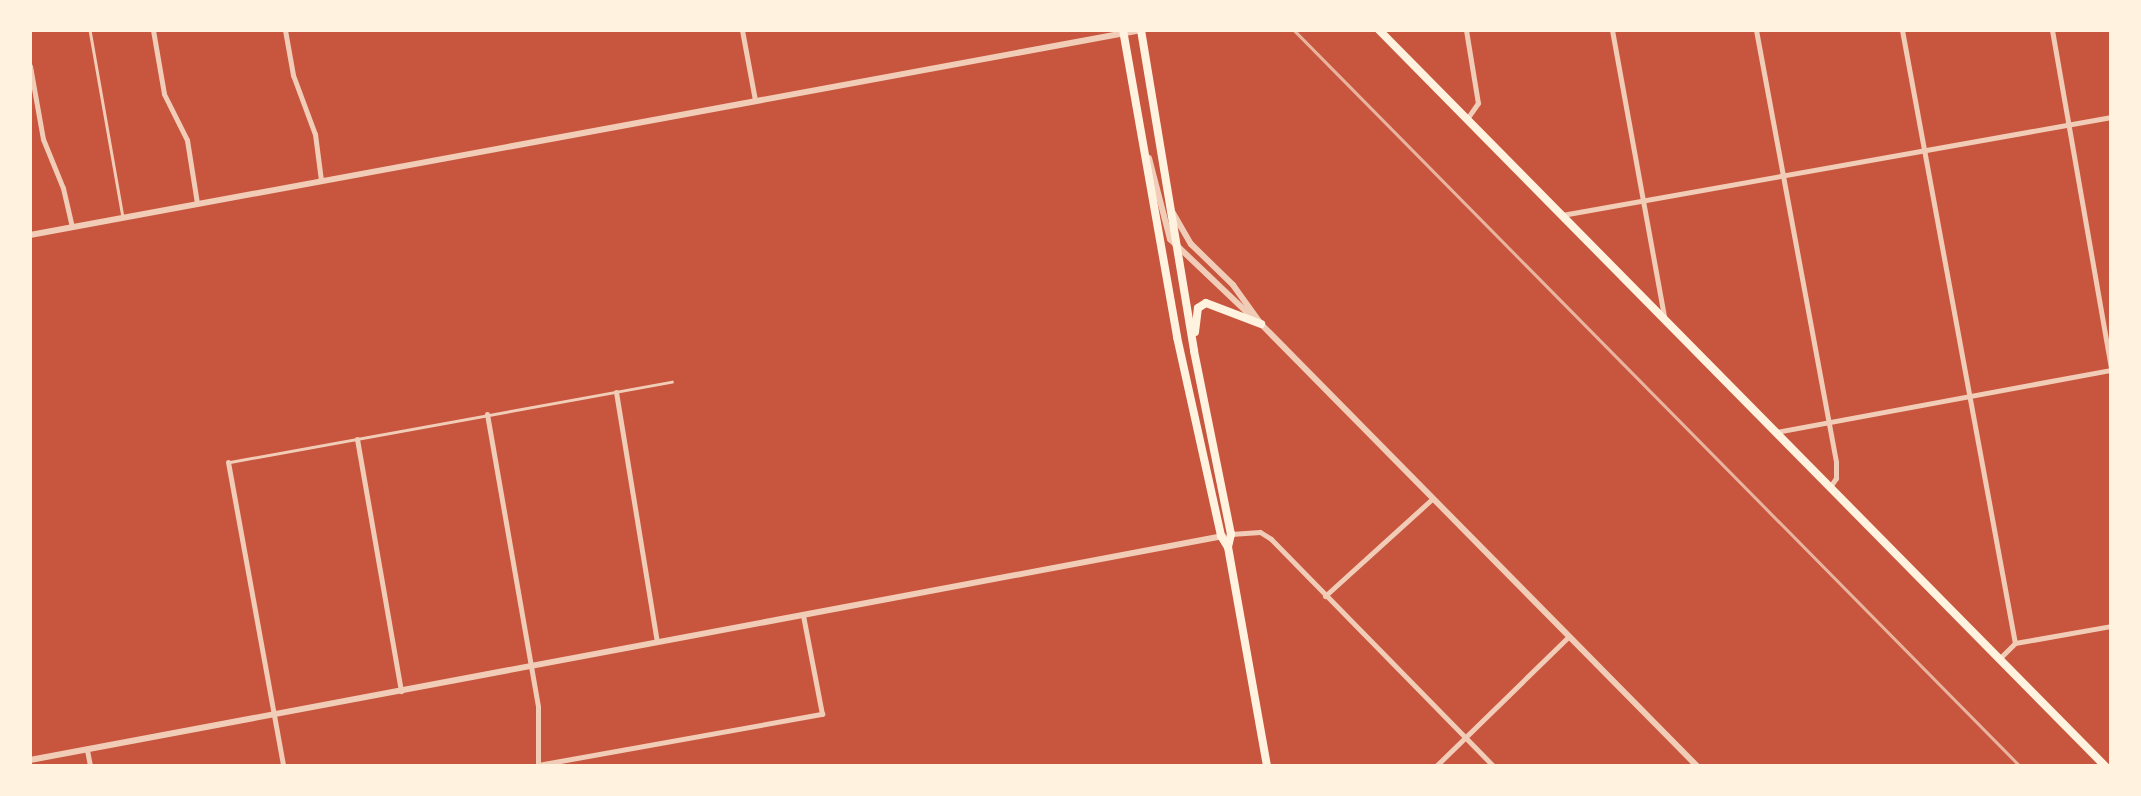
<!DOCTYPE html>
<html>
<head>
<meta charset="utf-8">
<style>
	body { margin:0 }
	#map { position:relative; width:2141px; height:796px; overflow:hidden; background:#c8553d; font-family:"Fira Sans Condensed",sans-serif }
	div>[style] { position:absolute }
	.service>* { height:2.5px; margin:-1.25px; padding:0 1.25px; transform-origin:1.25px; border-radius:1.25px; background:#f1ccb7 }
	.minor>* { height:5px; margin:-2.5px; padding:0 2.5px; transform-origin:2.5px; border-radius:2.5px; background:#f1ccb7 }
	.tertiary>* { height:6px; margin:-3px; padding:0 3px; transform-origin:3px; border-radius:3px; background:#f1ccb7 }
	.secondary>* { height:8px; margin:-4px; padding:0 4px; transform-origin:4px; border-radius:4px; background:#fff3e0 }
	.primary>* { height:8px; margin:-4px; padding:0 4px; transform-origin:4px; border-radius:4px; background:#fff3e0 }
	.rail>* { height:2.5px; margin:-1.25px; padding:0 1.25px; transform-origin:1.25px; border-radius:1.25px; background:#e9b49f }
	span { translate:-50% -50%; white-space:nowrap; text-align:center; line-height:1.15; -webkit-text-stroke:9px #fff3e0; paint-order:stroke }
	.frame { position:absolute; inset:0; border:32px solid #fff3e0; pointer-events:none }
</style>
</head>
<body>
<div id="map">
	<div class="service">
		<i style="left:90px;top:30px;width:190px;rotate:80deg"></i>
		<i style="left:230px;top:462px;width:449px;rotate:-10.3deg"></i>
	</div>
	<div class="minor">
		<i style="left:153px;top:30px;width:65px;rotate:80.2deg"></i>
		<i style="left:164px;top:94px;width:51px;rotate:63.4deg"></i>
		<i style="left:187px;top:140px;width:64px;rotate:81deg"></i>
		<i style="left:285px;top:30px;width:46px;rotate:79.9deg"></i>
		<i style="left:293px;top:75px;width:63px;rotate:69.6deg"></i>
		<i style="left:315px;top:134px;width:46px;rotate:82.6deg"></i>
		<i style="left:742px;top:30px;width:71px;rotate:79.5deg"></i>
		<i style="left:1466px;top:30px;width:74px;rotate:80.7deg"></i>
		<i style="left:1478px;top:103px;width:19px;rotate:125deg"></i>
		<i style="left:1612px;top:30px;width:291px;rotate:79.7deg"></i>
		<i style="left:1756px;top:30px;width:439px;rotate:79.5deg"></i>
		<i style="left:1836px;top:462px;width:16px;rotate:90deg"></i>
		<i style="left:1836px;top:478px;width:11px;rotate:124deg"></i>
		<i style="left:1902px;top:30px;width:623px;rotate:79.56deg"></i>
		<i style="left:2052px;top:30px;width:343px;rotate:80.1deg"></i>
		<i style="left:30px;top:66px;width:74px;rotate:79.9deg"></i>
		<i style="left:43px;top:139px;width:53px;rotate:67.8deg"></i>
		<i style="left:63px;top:188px;width:40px;rotate:77deg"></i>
		<i style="left:1562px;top:215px;width:558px;rotate:-10.12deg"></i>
		<i style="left:616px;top:392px;width:253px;rotate:80.7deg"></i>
		<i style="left:487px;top:414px;width:297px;rotate:80.1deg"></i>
		<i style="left:538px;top:707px;width:59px;rotate:90deg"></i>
		<i style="left:1776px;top:432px;width:341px;rotate:-10.5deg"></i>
		<i style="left:357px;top:439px;width:256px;rotate:80.1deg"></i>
		<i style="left:228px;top:462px;width:309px;rotate:79.7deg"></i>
		<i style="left:1231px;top:534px;width:29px;rotate:-4deg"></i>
		<i style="left:1260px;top:532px;width:13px;rotate:32deg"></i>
		<i style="left:1271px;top:539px;width:318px;rotate:45.6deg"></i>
		<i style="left:1325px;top:596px;width:144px;rotate:-42.2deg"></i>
		<i style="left:2000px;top:658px;width:21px;rotate:-45deg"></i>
		<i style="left:2015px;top:643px;width:97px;rotate:-10deg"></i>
		<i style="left:87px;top:750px;width:16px;rotate:79deg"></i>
		<i style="left:538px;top:765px;width:289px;rotate:-10.2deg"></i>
		<i style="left:822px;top:714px;width:101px;rotate:-100.9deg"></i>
		<i style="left:1436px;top:766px;width:185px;rotate:-44.3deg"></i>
	</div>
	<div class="tertiary">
		<i style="left:1149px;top:158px;width:84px;rotate:75.5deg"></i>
		<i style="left:1170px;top:239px;width:113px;rotate:43.6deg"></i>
		<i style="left:1173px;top:213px;width:36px;rotate:60deg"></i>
		<i style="left:1191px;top:244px;width:59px;rotate:44.3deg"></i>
		<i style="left:1233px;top:285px;width:48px;rotate:54.3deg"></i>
		<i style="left:1261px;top:324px;width:621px;rotate:45.39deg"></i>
		<i style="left:30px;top:235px;width:1130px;rotate:-10.45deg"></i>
		<i style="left:30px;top:760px;width:1214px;rotate:-10.63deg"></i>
	</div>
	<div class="secondary">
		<i style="left:1123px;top:30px;width:312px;rotate:80deg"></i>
		<i style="left:1177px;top:337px;width:204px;rotate:77.5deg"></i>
		<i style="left:1221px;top:536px;width:13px;rotate:58deg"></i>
		<i style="left:1228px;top:547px;width:222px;rotate:79.9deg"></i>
		<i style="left:1141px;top:30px;width:325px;rotate:80.6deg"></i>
		<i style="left:1194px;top:351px;width:187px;rotate:78.6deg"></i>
		<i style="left:1231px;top:534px;width:13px;rotate:103deg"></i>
		<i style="left:1195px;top:332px;width:24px;rotate:-83deg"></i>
		<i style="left:1198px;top:308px;width:9px;rotate:-32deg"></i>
		<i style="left:1206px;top:303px;width:59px;rotate:20.9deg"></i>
	</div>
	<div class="primary">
		<i style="left:1379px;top:30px;width:1034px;rotate:45.39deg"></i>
	</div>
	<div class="rail">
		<i style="left:1294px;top:30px;width:1034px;rotate:45.39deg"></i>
	</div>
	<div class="frame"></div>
</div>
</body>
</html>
